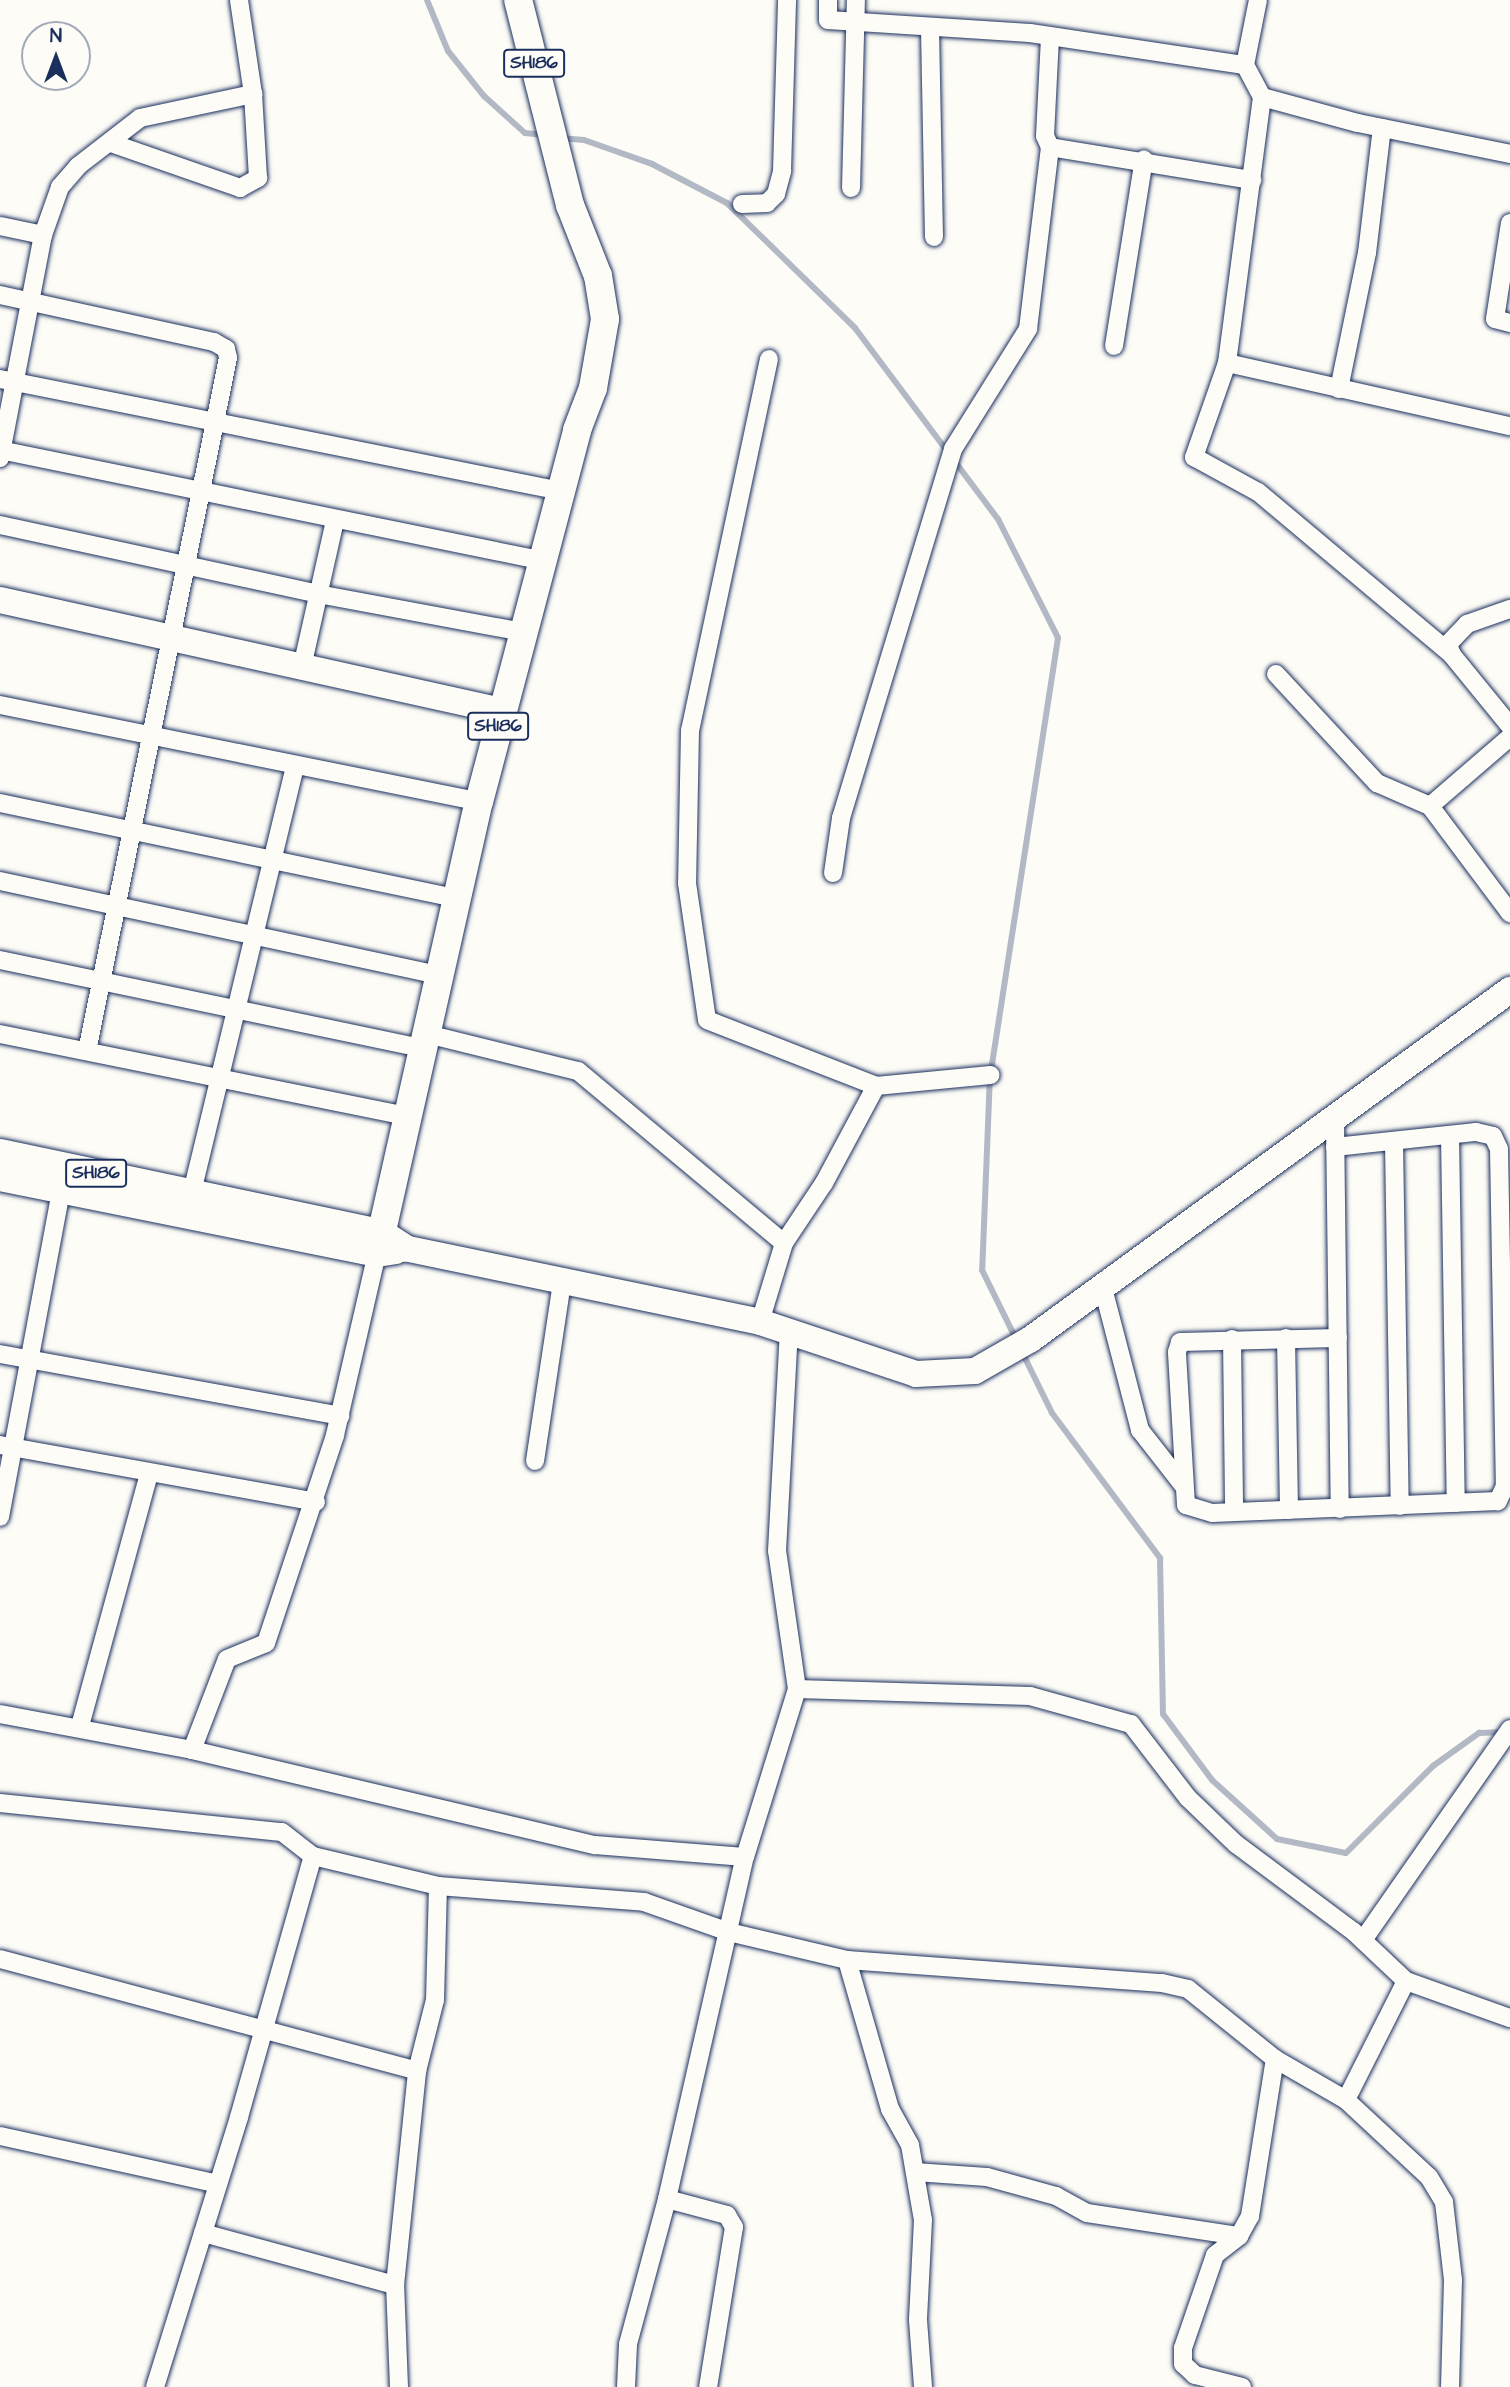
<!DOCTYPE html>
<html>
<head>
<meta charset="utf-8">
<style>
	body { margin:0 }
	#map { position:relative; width:1510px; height:2387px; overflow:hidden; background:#fdfcf7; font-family:"Architects Daughter",sans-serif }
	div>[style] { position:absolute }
	.stream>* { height:6px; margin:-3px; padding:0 3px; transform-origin:3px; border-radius:3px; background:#b3b8c5 }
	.roads { filter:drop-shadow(0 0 2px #1b2f5e) drop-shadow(0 0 2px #1b2f5e) }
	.minor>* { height:18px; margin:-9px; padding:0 9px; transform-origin:9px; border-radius:9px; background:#fdfcf7 }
	.secondary>* { height:26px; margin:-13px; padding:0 13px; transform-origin:13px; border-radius:13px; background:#fdfcf7 }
	.primary>* { height:28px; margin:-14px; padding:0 14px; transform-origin:14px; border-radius:14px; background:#fdfcf7 }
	span { translate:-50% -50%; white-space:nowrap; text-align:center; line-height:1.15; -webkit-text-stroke:6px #fdfcf7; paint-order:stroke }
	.shield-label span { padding:2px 5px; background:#fdfcf7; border:2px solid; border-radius:5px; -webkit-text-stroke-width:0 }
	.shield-label { font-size:18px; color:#1b2f5e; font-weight:700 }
	.north { position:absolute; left:21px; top:21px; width:70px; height:70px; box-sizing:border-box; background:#fdfcf7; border:2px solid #a3aaba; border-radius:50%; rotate:0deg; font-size:19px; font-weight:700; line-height:28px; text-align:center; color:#1b2f5e }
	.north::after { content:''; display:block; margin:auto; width:24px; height:32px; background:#1b2f5e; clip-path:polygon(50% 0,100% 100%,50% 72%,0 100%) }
</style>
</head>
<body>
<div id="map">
	<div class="stream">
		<i style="left:427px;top:0;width:55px;rotate:67.6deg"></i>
		<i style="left:448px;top:51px;width:58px;rotate:51.3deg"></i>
		<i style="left:484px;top:96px;width:55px;rotate:42.1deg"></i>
		<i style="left:525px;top:133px;width:18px;rotate:6deg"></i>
		<i style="left:560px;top:138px;width:24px;rotate:5deg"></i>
		<i style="left:584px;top:140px;width:72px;rotate:19.4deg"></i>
		<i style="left:652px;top:164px;width:85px;rotate:27.5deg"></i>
		<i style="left:727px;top:203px;width:179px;rotate:44.3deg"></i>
		<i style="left:855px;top:328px;width:239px;rotate:53.2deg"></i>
		<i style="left:998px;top:519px;width:133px;rotate:63.2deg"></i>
		<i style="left:1058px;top:638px;width:442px;rotate:98.8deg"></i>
		<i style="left:990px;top:1075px;width:195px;rotate:92.3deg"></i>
		<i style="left:982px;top:1270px;width:77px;rotate:63.8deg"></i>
		<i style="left:1022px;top:1352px;width:68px;rotate:63.8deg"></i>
		<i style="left:1052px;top:1413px;width:181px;rotate:53.3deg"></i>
		<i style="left:1160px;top:1558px;width:156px;rotate:88.9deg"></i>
		<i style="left:1163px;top:1714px;width:82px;rotate:53.4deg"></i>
		<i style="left:1212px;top:1780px;width:88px;rotate:42.2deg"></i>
		<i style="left:1277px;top:1839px;width:70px;rotate:11.5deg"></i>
		<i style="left:1346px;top:1853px;width:123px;rotate:-45deg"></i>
		<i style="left:1433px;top:1766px;width:57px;rotate:-35.7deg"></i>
		<i style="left:1479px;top:1733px;width:26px;rotate:-2deg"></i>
	</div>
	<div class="roads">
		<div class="minor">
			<i style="left:828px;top:0;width:20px;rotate:90deg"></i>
			<i style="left:828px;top:20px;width:202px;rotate:3.7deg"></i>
			<i style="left:1030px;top:33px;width:217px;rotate:8.5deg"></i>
			<i style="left:1245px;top:65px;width:36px;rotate:62deg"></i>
			<i style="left:1262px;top:97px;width:99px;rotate:15.2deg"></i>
			<i style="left:1358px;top:123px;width:155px;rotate:11.5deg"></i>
			<i style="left:930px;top:29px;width:208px;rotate:88.9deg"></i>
			<i style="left:1245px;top:65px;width:66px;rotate:-78.7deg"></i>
			<i style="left:1262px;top:97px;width:268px;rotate:97.5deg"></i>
			<i style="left:1227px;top:363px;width:100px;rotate:109.3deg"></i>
			<i style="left:1194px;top:457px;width:73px;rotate:28.7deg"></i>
			<i style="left:1258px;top:492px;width:253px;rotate:40deg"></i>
			<i style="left:1452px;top:655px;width:92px;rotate:50.8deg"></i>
			<i style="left:111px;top:143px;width:137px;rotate:19.2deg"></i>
			<i style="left:240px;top:188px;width:21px;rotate:-29deg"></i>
			<i style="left:258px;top:178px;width:84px;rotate:-93.4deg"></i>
			<i style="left:253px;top:94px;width:95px;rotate:-98.5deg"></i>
			<i style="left:1050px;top:147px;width:205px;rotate:9.3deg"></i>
			<i style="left:851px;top:188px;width:188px;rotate:-88.5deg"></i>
			<i style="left:742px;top:204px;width:25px;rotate:-2deg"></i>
			<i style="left:767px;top:203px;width:13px;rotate:-45deg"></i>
			<i style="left:776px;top:194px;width:24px;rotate:-75deg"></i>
			<i style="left:782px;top:171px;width:171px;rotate:-88.3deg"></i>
			<i style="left:1510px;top:223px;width:97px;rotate:98.9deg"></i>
			<i style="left:1495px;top:319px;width:16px;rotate:15deg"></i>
			<i style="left:0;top:226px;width:44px;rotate:11.8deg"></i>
			<i style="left:0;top:295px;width:219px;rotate:12.4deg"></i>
			<i style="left:214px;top:342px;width:14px;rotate:30deg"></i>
			<i style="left:226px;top:349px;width:9px;rotate:77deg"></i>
			<i style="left:228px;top:358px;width:707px;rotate:101.5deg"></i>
			<i style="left:1114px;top:346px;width:189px;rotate:-80.9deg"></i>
			<i style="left:769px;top:359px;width:379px;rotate:102deg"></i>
			<i style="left:690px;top:730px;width:153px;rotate:91.1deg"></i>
			<i style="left:687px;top:883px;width:138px;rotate:81.7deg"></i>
			<i style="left:707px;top:1020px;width:181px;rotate:21.3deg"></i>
			<i style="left:876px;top:1086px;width:115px;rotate:-5.5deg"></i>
			<i style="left:1227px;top:363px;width:290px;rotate:12.6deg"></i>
			<i style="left:0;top:379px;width:572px;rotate:11.29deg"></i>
			<i style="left:1339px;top:389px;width:139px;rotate:-78.4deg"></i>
			<i style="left:1367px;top:253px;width:126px;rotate:-83.2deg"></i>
			<i style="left:0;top:450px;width:555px;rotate:11.53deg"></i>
			<i style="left:0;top:458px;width:227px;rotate:-79.1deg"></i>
			<i style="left:43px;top:235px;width:51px;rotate:-70.5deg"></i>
			<i style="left:60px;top:187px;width:28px;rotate:-49deg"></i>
			<i style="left:78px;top:166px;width:78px;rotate:-37.7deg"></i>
			<i style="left:140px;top:118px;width:116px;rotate:-12deg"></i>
			<i style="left:0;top:525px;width:325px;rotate:12.2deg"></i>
			<i style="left:318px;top:594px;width:209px;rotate:10.5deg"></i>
			<i style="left:1452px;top:655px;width:12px;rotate:-110deg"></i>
			<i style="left:1448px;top:644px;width:28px;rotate:-46deg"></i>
			<i style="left:1467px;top:624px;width:46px;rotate:-19.2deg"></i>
			<i style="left:302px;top:667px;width:150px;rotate:-77.3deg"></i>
			<i style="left:1276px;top:674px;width:149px;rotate:47.2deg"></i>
			<i style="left:1377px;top:783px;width:58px;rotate:23.5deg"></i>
			<i style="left:1430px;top:806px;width:106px;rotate:-40.8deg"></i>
			<i style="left:0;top:705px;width:489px;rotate:11.4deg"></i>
			<i style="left:0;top:803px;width:466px;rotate:11.8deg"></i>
			<i style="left:1430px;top:806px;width:134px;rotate:53.2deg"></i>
			<i style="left:833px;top:873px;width:56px;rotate:-81.7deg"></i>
			<i style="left:841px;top:818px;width:386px;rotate:-73.1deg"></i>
			<i style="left:953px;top:449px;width:142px;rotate:-58deg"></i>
			<i style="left:1028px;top:329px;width:183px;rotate:-83.1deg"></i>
			<i style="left:1050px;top:147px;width:12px;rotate:-114deg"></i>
			<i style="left:1045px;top:136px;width:100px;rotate:-87.1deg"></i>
			<i style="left:0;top:881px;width:447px;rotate:12.1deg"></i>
			<i style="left:0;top:960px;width:429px;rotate:11.8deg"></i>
			<i style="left:423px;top:1033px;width:160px;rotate:13.8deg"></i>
			<i style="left:578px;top:1071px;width:268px;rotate:39.9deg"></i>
			<i style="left:0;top:1034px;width:414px;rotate:11.4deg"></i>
			<i style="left:1335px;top:1121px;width:388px;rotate:89.3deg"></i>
			<i style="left:1450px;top:1136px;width:367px;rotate:89.1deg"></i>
			<i style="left:1394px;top:1142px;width:364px;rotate:89.1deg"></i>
			<i style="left:1335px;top:1147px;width:142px;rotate:-6.1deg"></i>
			<i style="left:1476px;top:1132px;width:17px;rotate:13deg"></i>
			<i style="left:1493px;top:1136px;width:14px;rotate:65deg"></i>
			<i style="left:1499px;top:1149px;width:337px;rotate:89deg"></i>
			<i style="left:1505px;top:1486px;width:17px;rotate:115deg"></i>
			<i style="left:1498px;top:1501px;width:286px;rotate:177.6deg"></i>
			<i style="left:1212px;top:1513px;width:27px;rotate:-163deg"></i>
			<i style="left:1186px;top:1505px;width:153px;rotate:-93.4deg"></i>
			<i style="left:1177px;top:1352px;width:10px;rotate:-73deg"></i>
			<i style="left:1180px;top:1342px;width:158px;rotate:-1.5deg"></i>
			<i style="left:192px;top:1192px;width:439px;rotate:-76.4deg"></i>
			<i style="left:1103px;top:1288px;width:147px;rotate:75.4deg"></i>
			<i style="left:1140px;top:1430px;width:70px;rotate:52deg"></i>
			<i style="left:760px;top:1322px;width:83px;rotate:-73.1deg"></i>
			<i style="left:784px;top:1243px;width:72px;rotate:-56.3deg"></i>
			<i style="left:824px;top:1183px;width:110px;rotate:-61.8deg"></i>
			<i style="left:1286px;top:1338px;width:172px;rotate:89deg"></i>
			<i style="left:1232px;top:1339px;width:173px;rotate:89.3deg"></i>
			<i style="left:0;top:1354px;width:346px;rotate:10.3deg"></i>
			<i style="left:0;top:1445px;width:321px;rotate:10.2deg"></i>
			<i style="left:535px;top:1461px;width:181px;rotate:-81.4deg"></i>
			<i style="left:0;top:1517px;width:333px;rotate:-79.4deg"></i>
			<i style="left:797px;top:1689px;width:233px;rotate:1.7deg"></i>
			<i style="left:1030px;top:1696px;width:105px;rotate:15.5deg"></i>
			<i style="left:1131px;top:1724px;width:93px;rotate:52.4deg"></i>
			<i style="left:1188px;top:1798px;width:66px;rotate:43.8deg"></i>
			<i style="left:1236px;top:1844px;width:147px;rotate:36.7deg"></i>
			<i style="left:1354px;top:1932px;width:71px;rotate:43.3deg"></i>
			<i style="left:1406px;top:1981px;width:133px;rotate:116.8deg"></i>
			<i style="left:0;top:1714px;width:195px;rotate:10.6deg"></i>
			<i style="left:192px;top:1750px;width:414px;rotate:13.3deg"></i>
			<i style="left:595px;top:1845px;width:150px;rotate:4.6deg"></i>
			<i style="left:80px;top:1726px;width:262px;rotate:-74.7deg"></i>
			<i style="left:192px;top:1750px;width:97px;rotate:-69deg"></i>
			<i style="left:227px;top:1659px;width:42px;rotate:-22.3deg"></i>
			<i style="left:266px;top:1643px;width:219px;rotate:-71.6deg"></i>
			<i style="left:335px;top:1435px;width:187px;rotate:-77deg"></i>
			<i style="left:0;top:1803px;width:283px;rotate:5.9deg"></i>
			<i style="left:282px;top:1832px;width:39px;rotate:38deg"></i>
			<i style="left:313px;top:1856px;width:129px;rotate:13.5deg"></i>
			<i style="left:438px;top:1886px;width:207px;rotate:4.4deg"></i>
			<i style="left:644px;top:1902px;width:90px;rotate:19.4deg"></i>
			<i style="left:729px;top:1932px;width:121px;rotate:13.3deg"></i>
			<i style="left:847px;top:1960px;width:316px;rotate:4.2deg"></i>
			<i style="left:1162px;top:1983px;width:27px;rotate:13deg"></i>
			<i style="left:1188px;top:1989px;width:112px;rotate:38.8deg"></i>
			<i style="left:1275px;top:2059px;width:82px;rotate:30deg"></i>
			<i style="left:1346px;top:2100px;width:113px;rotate:42.9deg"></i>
			<i style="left:1429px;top:2177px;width:29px;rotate:59deg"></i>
			<i style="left:1444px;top:2202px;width:79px;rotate:83.4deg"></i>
			<i style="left:1453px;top:2280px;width:107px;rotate:91.6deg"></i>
			<i style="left:1363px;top:1940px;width:257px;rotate:-55.1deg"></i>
			<i style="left:0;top:1959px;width:432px;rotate:15deg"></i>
			<i style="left:847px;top:1960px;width:155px;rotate:73.9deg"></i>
			<i style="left:890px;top:2109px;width:41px;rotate:60.9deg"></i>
			<i style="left:910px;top:2145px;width:76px;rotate:80.2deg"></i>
			<i style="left:923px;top:2220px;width:100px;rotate:92.9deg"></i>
			<i style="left:918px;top:2320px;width:67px;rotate:85.7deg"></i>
			<i style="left:1406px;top:1981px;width:110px;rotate:19.6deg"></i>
			<i style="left:0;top:2136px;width:223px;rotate:12.4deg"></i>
			<i style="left:915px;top:2172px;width:72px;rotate:4deg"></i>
			<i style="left:987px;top:2177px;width:72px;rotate:15.4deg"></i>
			<i style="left:1056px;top:2196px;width:35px;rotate:29deg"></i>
			<i style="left:1087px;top:2213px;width:154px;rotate:8.6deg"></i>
			<i style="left:667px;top:2199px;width:62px;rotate:14.9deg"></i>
			<i style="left:727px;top:2215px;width:14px;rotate:60deg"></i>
			<i style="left:734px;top:2227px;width:162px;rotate:99.2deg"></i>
			<i style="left:203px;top:2233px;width:199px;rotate:15.2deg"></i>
			<i style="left:155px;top:2387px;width:283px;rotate:-72.7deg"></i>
			<i style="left:239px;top:2117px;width:271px;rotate:-74.2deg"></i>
			<i style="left:399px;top:2387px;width:102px;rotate:-92.2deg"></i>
			<i style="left:395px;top:2285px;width:215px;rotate:-84.1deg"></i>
			<i style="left:417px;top:2071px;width:73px;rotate:-75.8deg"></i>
			<i style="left:435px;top:2000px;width:114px;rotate:-88.5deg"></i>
			<i style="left:626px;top:2387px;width:43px;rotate:-87.3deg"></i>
			<i style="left:628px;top:2344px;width:150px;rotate:-74.9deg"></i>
			<i style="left:667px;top:2199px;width:351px;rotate:-77.2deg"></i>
			<i style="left:745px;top:1857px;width:176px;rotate:-72.8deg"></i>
			<i style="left:797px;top:1689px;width:139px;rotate:-98.2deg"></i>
			<i style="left:777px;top:1551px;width:219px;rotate:-86.9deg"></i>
			<i style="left:1242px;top:2387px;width:49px;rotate:-165.7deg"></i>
			<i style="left:1195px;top:2375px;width:16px;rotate:-137deg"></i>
			<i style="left:1183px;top:2364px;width:16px;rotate:-90deg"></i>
			<i style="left:1183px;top:2348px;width:98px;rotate:-71deg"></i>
			<i style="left:1215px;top:2255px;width:31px;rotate:-38deg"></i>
			<i style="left:1239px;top:2236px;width:23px;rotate:-61deg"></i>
			<i style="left:1250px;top:2216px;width:159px;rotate:-81deg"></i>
		</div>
		<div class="secondary">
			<i style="left:0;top:600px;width:514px;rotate:12.47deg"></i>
			<i style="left:404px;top:1248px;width:364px;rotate:11.7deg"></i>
			<i style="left:760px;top:1322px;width:164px;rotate:18.4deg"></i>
			<i style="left:916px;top:1374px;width:59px;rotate:-2.9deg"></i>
			<i style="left:975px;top:1371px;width:64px;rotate:-29.7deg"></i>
			<i style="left:1031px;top:1339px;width:593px;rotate:-36.08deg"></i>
		</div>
		<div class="primary">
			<i style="left:0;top:1153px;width:389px;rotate:11.9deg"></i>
			<i style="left:381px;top:1233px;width:27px;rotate:33deg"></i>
			<i style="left:0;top:1177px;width:385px;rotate:11.4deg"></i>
			<i style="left:377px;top:1253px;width:18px;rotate:-9deg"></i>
			<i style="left:377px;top:1253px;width:462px;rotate:-77.3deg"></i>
			<i style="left:479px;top:802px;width:385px;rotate:-75.2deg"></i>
			<i style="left:577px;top:430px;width:45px;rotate:-69.1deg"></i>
			<i style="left:593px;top:388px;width:70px;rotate:-80.1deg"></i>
			<i style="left:605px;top:319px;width:44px;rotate:-99.2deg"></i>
			<i style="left:598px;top:276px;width:76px;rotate:-111.5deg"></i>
			<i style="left:570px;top:205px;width:211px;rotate:-104.2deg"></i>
		</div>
	</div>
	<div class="shield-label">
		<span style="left:534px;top:63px">SH186</span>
		<span style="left:498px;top:726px">SH186</span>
		<span style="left:96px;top:1173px">SH186</span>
	</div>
	<div class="north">N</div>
</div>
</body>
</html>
